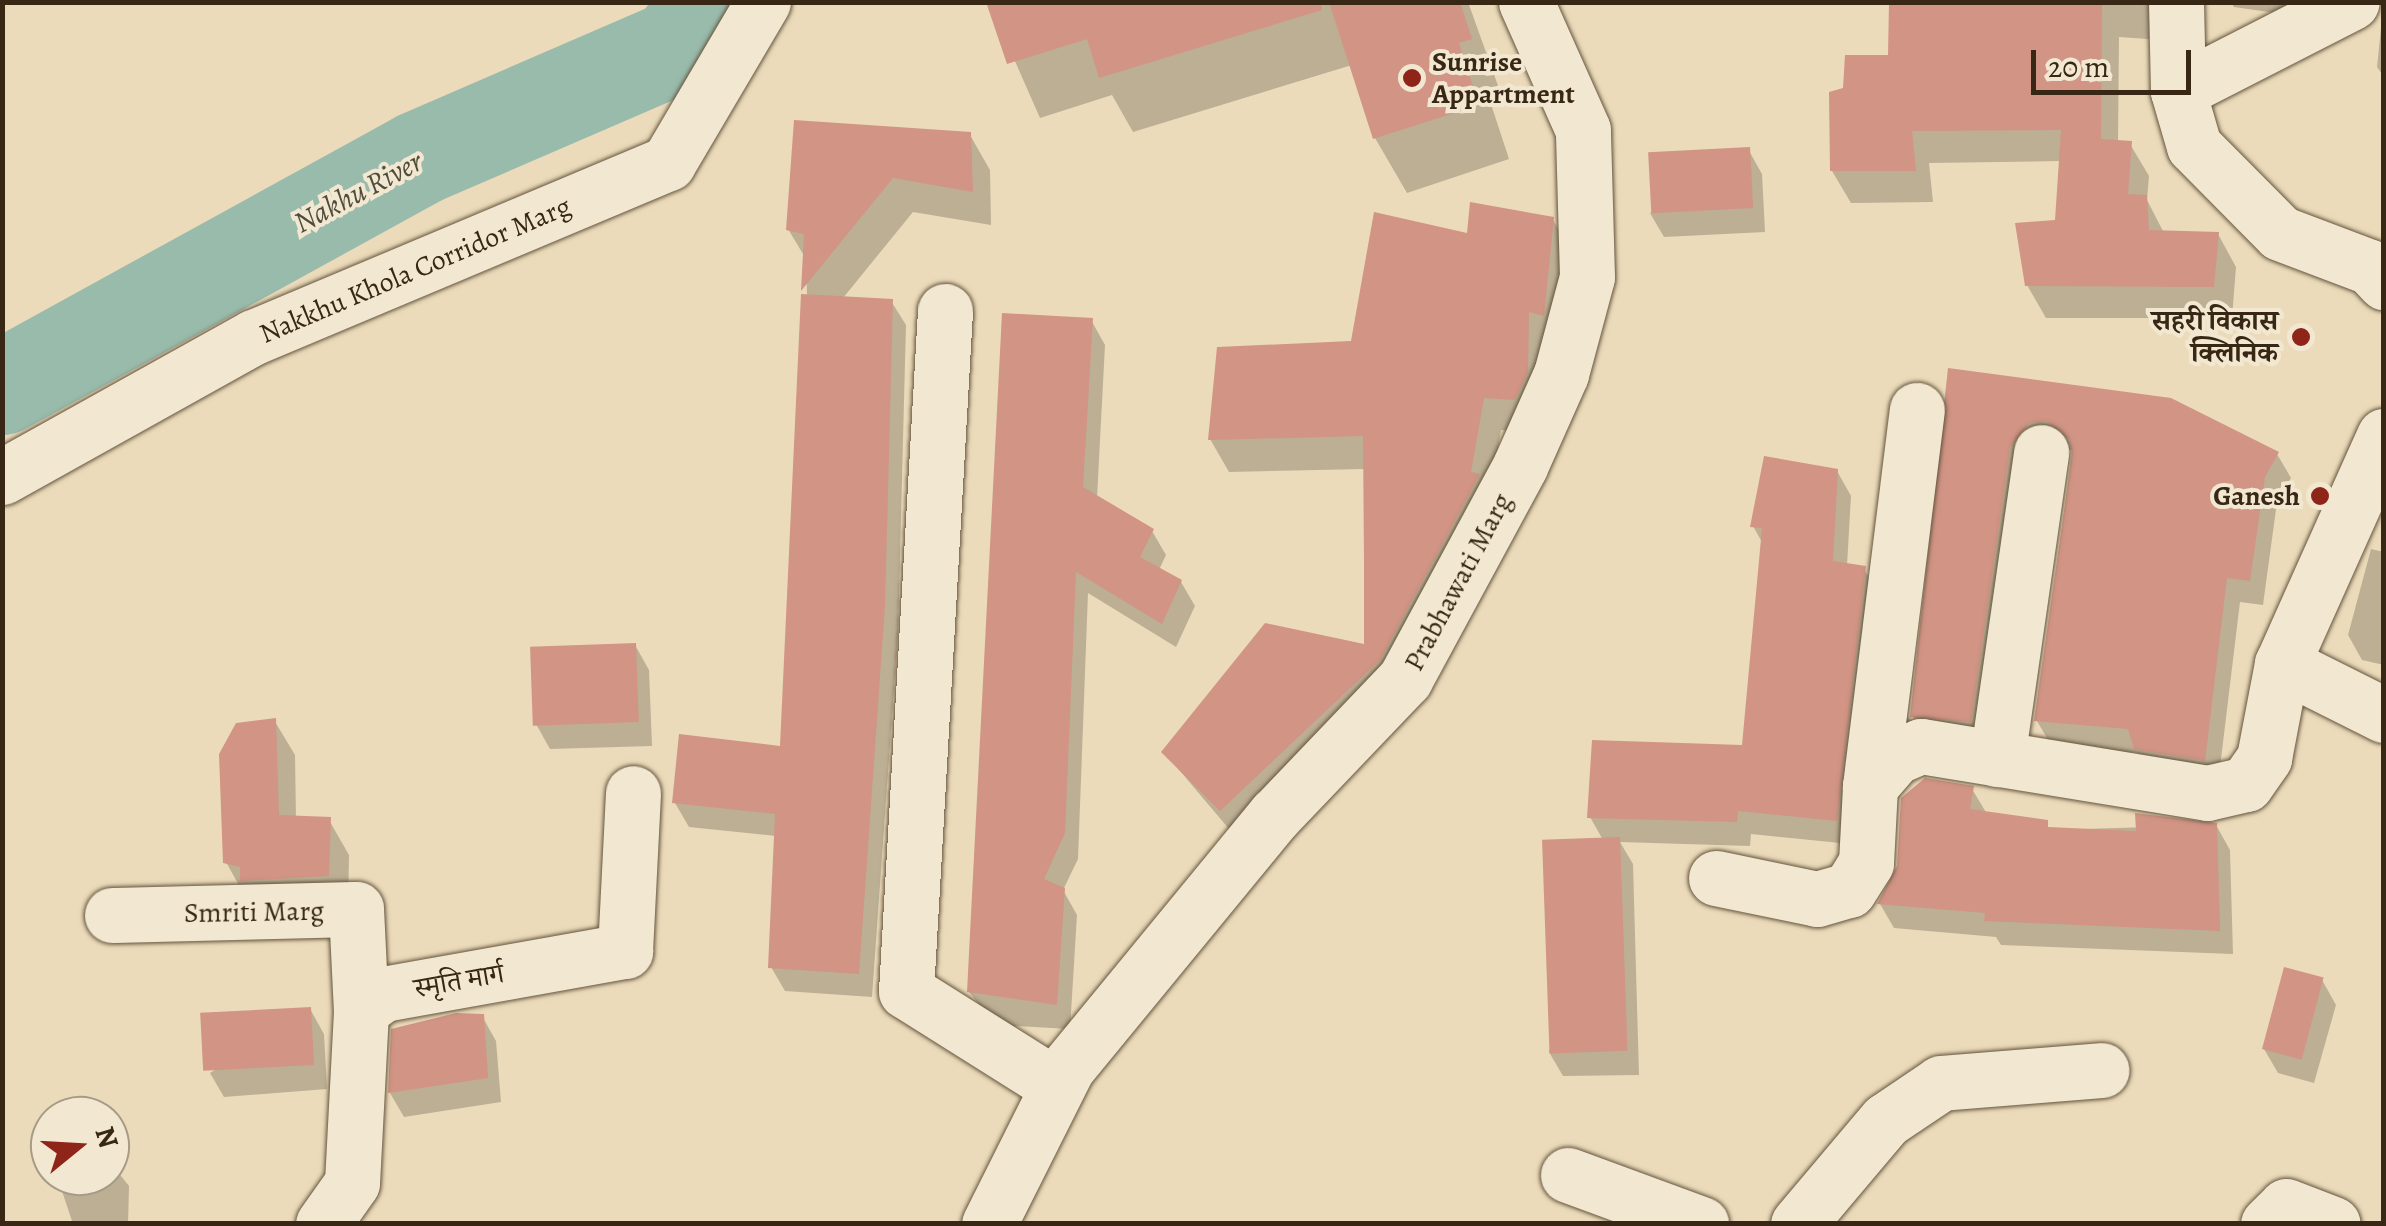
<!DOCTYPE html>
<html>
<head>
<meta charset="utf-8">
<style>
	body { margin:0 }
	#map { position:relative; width:2386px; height:1226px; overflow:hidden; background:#ebdbba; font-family:Alegreya,"Noto Serif Devanagari",serif }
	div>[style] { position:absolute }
	.shadow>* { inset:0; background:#0003 }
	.river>* { height:95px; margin:-47.5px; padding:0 47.5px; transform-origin:47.5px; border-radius:47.5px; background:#99bbac }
	.building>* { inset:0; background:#d19485; transform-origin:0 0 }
	.roads { filter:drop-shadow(0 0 2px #64543e) drop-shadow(0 0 2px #64543e) }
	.minor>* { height:55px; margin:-27.5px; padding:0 27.5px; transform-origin:27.5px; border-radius:27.5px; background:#f2e8d2 }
	.dots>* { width:28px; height:28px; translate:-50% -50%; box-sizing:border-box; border:5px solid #f2e8d2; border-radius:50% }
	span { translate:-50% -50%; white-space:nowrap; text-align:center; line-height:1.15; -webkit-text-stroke:8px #f2e8d2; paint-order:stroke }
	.poi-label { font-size:28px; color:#372714; font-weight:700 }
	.left { translate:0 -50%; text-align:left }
	.right { translate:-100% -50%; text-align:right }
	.street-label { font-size:28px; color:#372714 }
	.water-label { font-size:30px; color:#504c3a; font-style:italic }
	.frame { position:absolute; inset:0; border:5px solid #372714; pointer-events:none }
	.north { position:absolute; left:30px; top:1096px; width:100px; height:100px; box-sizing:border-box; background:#f2e8d2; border:2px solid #a79b86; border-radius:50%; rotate:72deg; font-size:28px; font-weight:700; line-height:40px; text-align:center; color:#372714 }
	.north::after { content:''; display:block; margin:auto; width:35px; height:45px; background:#8f2418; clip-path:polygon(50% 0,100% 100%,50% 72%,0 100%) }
	.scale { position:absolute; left:2031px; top:50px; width:160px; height:45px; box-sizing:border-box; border:5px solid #372714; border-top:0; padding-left:12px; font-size:30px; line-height:35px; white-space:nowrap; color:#372714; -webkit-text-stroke:8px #f2e8d2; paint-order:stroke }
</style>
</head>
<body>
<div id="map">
	<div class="shadow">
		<i style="clip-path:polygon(989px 2px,1468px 2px,1501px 94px,1489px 98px,1509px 159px,1407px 193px,1375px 138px,1352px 65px,1133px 132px,1112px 95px,1040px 118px)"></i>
		<i style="clip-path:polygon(1950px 2px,2163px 2px,2162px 40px,2119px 37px,2118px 143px,2130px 144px,2149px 176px,2147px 200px,2164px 233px,2218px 234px,2236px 267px,2232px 318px,2046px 318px,2027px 285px,2057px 222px,2061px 161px,1929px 163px,1933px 202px,1851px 203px,1832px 171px,1949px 56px)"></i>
		<i style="clip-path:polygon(2231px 2px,2310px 2px,2311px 18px,2234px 7px)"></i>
		<i style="clip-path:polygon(2382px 18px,2384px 19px,2384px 77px,2377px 67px)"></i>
		<i style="clip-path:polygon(970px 135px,990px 170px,991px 225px,913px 212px,843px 298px,891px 301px,906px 325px,898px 632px,872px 997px,785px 991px,771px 967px,776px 836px,689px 827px,675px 803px,782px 748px,807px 296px,806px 259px,788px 229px)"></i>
		<i style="clip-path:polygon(1748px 149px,1762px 174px,1765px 232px,1664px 237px,1650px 213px)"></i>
		<i style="clip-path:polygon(1553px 220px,1572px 253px,1533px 432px,1501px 430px,1490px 496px,1397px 694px,1240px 842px,1164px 752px,1366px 647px,1365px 469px,1229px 472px,1210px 439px,1353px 344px,1469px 236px)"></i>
		<i style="clip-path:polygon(1004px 316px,1091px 320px,1105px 345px,1097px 498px,1152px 531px,1166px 555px,1159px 570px,1181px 582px,1195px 606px,1176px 647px,1088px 593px,1078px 859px,1063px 890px,1077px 915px,1070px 1029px,996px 1025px,969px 992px)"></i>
		<i style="clip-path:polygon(1950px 371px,2277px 454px,2291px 478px,2277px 502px,2263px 605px,2240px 602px,2218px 784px,2150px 773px,2138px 753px,2051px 745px,2037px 721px,2072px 450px,2044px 446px,1984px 746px,1927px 741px,1913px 716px)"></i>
		<i style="clip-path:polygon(1837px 471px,1851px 496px,1847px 566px,1864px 569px,1878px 593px,1850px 844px,1751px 834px,1750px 846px,1620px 842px,1633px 864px,1639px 1075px,1563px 1076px,1549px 1052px,1603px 840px,1590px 817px,1745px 748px,1763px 544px,1753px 526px)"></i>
		<i style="clip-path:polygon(2371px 549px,2384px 552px,2384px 665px,2362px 660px,2348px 635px)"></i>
		<i style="clip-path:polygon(635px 645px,649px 670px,652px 746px,550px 749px,536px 724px)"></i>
		<i style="clip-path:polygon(274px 720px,295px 755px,296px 819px,329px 820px,349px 855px,348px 910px,246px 898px,226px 862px)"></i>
		<i style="clip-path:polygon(1972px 789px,1987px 814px,2051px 830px,2216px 825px,2230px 850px,2233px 954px,2001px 945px,1996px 937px,1894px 928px,1880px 904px)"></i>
		<i style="clip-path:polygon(2322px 980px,2336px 1005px,2314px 1083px,2278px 1073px,2264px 1049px)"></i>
		<i style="clip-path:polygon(310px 1009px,324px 1034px,327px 1089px,224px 1097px,210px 1073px)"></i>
		<i style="clip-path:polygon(482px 1016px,496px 1041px,501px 1102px,404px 1117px,390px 1093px)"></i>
		<i style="clip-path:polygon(110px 1162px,129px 1186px,128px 1224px,73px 1224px,57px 1176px,110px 1176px)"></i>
	</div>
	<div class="river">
		<i style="left:2px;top:387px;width:475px;rotate:-28.8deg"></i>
		<i style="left:418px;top:158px;width:280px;rotate:-23.4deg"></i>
		<i style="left:675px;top:47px;width:56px;rotate:-52.9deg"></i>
	</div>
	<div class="building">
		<i style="clip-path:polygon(986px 2px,1321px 2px,1322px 10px,1099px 78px,1087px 39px,1007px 64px)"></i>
		<i style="clip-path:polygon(1329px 2px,1460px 2px,1472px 39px,1459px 43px,1479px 105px,1373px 139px)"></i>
		<i style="clip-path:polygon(1889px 2px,2102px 2px,2101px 139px,2132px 141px,2128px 194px,2147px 195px,2149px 230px,2219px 232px,2214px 287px,2025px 286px,2015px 223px,2055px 220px,2061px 130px,1912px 131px,1916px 171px,1830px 171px,1829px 92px,1843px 88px,1845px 55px,1888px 55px)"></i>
		<i style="clip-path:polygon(794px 120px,971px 132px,973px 192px,893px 178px,801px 291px,804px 234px,786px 230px)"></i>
		<i style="left:1750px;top:147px;width:61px;height:102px;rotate:87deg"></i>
		<i style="clip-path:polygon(1470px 202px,1554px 217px,1544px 316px,1529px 312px,1528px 372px,1515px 400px,1484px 398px,1471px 472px,1480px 474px,1380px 660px,1220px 811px,1161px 752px,1265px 623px,1364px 644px,1364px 562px,1363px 436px,1208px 440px,1217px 347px,1351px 341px,1374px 212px,1467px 233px)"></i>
		<i style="clip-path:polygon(801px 294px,893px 299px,885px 606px,859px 974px,768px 968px,775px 814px,672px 803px,679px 734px,780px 746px)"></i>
		<i style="clip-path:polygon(1002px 313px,1093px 318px,1083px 487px,1154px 529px,1140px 557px,1182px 580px,1162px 624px,1076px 572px,1065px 833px,1044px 879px,1065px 888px,1057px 1005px,967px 992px)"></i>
		<i style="clip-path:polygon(1948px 368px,2171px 398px,2279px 452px,2265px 477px,2250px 581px,2227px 578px,2205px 761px,2134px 749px,2128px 729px,2034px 721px,2072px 456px,2070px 440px,2046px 421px,2029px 423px,2010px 448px,1971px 722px,1910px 717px)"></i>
		<i style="clip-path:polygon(1764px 456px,1838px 469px,1833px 561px,1866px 566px,1837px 821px,1738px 811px,1737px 822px,1587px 818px,1592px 740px,1742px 745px,1762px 528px,1750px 527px)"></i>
		<i style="left:636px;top:643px;width:79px;height:106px;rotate:88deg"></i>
		<i style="clip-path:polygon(276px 718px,279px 815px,331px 817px,329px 876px,240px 881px,240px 867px,223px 863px,219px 754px,236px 723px)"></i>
		<i style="clip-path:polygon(1925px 778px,1974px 786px,1970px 809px,2048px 820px,2048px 827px,2136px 831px,2135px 813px,2217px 823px,2220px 931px,1984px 921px,1985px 913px,1877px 904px,1897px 866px,1901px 798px)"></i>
		<i style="left:1620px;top:837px;width:214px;height:78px;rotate:88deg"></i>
		<i style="left:2284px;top:967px;width:41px;height:85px;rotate:15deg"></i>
		<i style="left:311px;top:1007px;width:58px;height:111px;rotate:87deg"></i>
		<i style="clip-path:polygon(456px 1013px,484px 1014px,488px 1078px,388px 1093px,391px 1029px)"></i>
	</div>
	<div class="roads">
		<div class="minor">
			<i style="left:2176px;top:2px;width:89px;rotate:88.7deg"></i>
			<i style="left:2178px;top:91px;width:57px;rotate:73.8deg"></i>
			<i style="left:2194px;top:146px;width:122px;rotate:45.3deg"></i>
			<i style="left:2280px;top:233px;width:96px;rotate:20.7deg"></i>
			<i style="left:2370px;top:267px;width:21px;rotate:47deg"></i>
			<i style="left:2178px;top:91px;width:195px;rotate:-27.1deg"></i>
			<i style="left:945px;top:311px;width:681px;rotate:93.28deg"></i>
			<i style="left:906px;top:991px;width:178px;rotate:32.2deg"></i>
			<i style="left:2px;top:477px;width:288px;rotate:-29.1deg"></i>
			<i style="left:254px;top:337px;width:449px;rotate:-22.8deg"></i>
			<i style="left:668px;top:163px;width:187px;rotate:-59.5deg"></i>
			<i style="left:2282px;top:664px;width:114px;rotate:26.6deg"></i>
			<i style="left:1997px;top:759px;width:310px;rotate:-81.8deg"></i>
			<i style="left:1870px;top:786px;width:379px;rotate:-82.9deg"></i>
			<i style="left:1716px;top:878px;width:103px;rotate:11.7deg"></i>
			<i style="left:1817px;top:899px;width:33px;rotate:-16deg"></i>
			<i style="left:1849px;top:890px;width:32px;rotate:-58deg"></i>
			<i style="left:1866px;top:863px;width:77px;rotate:-87deg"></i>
			<i style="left:1870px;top:786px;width:38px;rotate:-49deg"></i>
			<i style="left:1895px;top:757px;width:28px;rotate:-23deg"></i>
			<i style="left:1921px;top:746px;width:290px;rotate:9.3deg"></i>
			<i style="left:2207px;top:793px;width:40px;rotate:-13deg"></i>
			<i style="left:2246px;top:784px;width:32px;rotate:-55deg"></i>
			<i style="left:2264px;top:758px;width:96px;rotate:-79.2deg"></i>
			<i style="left:2282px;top:664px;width:250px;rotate:-65.9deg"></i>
			<i style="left:112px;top:915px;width:244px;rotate:-1.4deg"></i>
			<i style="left:356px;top:909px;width:101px;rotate:87.2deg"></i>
			<i style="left:1568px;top:1175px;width:142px;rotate:20.2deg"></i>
			<i style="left:323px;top:1224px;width:50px;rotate:-54.7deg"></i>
			<i style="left:352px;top:1183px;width:173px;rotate:-87deg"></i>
			<i style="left:361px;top:1010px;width:27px;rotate:-36deg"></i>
			<i style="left:383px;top:994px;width:246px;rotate:-10.1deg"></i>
			<i style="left:625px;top:951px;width:158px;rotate:-87.1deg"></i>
			<i style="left:989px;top:1224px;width:174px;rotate:-63.4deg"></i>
			<i style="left:1067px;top:1068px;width:328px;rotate:-50.6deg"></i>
			<i style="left:1275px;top:815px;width:188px;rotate:-46.3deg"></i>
			<i style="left:1405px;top:679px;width:242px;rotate:-61.6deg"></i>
			<i style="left:1520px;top:466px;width:101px;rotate:-66deg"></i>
			<i style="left:1561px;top:374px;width:100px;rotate:-75deg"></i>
			<i style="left:1587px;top:277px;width:147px;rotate:-91.6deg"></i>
			<i style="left:1583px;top:130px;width:140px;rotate:-114deg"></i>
			<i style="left:1798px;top:1224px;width:136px;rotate:-49.8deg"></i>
			<i style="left:1886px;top:1120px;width:66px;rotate:-33.9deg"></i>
			<i style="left:1941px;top:1083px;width:161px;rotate:-4.6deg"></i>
			<i style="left:2268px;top:1224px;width:25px;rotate:-45deg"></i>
			<i style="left:2286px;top:1206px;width:50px;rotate:21deg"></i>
		</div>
	</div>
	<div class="dots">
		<i style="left:1412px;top:78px;background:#8f2418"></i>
		<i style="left:2301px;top:337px;background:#8f2418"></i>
		<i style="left:2320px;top:496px;background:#8f2418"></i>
	</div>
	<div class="poi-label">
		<span class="left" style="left:1432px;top:78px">Sunrise<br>Appartment</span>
		<span class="right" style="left:2278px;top:337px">सहरी विकास<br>क्लिनिक</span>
		<span class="right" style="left:2300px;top:496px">Ganesh</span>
	</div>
	<div class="street-label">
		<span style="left:415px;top:270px;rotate:-23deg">Nakkhu Khola Corridor Marg</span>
		<span style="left:1458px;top:582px;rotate:-62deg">Prabhawati Marg</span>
		<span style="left:254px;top:912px;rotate:-1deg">Smriti Marg</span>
		<span style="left:459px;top:981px;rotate:-10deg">स्मृति मार्ग</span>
	</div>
	<div class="water-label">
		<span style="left:358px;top:192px;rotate:-28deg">Nakhu River</span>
	</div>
	<div class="frame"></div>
	<div class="north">N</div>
	<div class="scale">20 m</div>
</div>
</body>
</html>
